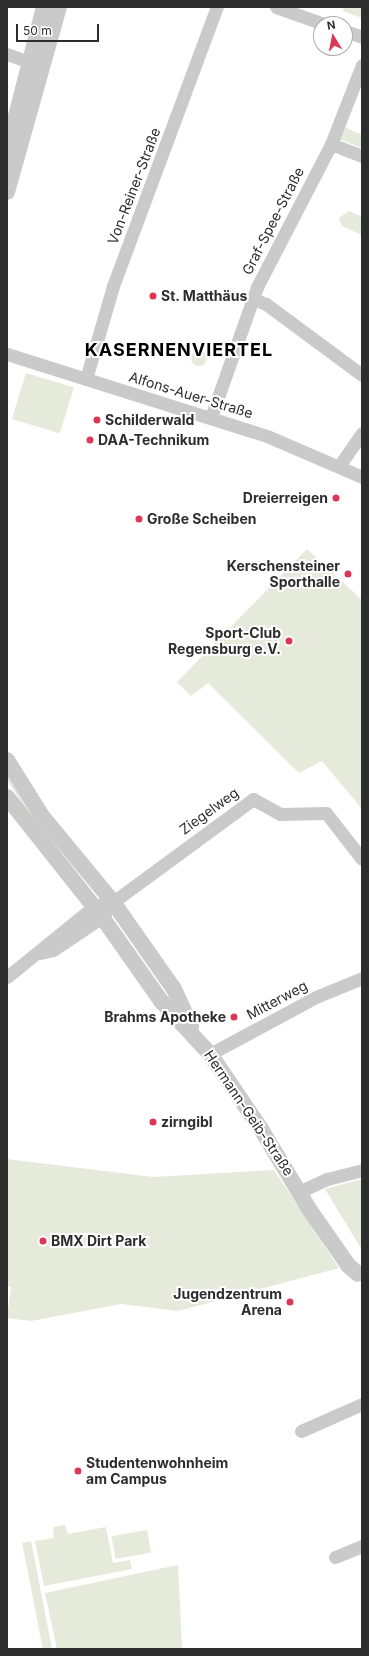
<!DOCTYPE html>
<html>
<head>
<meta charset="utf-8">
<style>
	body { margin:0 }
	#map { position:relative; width:369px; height:1656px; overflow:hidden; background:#fff; font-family:Inter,sans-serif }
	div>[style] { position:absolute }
	.green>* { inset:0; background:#e5eadb; transform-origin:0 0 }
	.round { border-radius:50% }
	.minor>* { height:13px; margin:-6.5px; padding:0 6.5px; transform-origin:6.5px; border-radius:6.5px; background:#cacaca }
	.tertiary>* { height:16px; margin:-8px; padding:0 8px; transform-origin:8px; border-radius:8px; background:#cacaca }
	.dots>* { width:11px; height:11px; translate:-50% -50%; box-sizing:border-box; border:2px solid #fff; border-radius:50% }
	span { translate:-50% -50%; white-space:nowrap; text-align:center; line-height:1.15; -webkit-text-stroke:4px #fff; paint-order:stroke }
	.street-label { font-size:14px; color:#2d2d2d }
	.poi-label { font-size:14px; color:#2d2d2d; font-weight:700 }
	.left { translate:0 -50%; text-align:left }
	.right { translate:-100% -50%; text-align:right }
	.district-label { font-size:18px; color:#000; font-weight:700; letter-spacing:1px }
	.frame { position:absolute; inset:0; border:8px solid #2d2d2d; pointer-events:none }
	.north { position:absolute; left:313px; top:16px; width:40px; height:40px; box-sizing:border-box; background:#fff; border:1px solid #ababab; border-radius:50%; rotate:350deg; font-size:11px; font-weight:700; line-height:16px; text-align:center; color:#2d2d2d }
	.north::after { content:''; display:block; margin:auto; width:14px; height:18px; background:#dc3756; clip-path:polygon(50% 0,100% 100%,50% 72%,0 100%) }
	.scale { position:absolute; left:16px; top:24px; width:83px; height:18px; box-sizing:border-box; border:2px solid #2d2d2d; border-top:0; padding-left:5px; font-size:12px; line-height:14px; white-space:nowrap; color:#2d2d2d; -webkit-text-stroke:3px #fff; paint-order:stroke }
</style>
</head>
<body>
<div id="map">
	<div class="green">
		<i style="clip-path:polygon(344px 7px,362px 7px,362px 18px,343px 11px)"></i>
		<i style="clip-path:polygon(344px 127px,362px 135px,362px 148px,339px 139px)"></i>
		<i style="clip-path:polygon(349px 211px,362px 217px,362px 235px,342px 226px,339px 218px)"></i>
		<i class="round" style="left:191px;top:350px;width:16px;height:16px"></i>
		<i style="left:26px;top:373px;width:50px;height:48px;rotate:17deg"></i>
		<i style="clip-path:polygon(307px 549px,362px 600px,362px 809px,322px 761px,299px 773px,208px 683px,191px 696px,177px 682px)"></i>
		<i style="clip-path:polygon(7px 769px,87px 881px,31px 817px,7px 780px)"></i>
		<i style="clip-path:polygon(7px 1159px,153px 1177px,274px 1170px,339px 1268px,178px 1311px,121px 1304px,31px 1321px,7px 1318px,11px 1287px,7px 1286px)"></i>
		<i style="clip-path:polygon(362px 1179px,362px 1250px,325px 1189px)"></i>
		<i style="clip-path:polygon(65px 1525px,68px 1534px,106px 1527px,113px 1563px,130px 1560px,132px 1569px,44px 1586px,35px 1541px,54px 1538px,53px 1527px)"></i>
		<i style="left:147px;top:1530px;width:23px;height:36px;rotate:80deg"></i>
		<i style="left:31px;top:1541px;width:110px;height:9px;rotate:79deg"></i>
		<i style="clip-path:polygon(178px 1565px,182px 1649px,57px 1649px,45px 1593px)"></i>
	</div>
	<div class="minor">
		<i style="left:276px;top:7px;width:51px;rotate:19.5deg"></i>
		<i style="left:345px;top:31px;width:18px;rotate:19deg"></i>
		<i style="left:7px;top:54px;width:27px;rotate:20deg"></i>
		<i style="left:331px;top:144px;width:33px;rotate:21deg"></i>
		<i style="left:253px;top:299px;width:14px;rotate:21deg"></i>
		<i style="left:266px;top:304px;width:119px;rotate:36.5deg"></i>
		<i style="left:7px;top:354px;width:273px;rotate:17.5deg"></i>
		<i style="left:267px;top:436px;width:103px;rotate:23.3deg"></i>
		<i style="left:86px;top:379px;width:97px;rotate:-73.8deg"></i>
		<i style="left:113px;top:286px;width:298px;rotate:-69.6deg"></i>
		<i style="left:211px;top:417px;width:138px;rotate:-70.5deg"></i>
		<i style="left:257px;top:287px;width:161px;rotate:-62.6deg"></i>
		<i style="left:331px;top:144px;width:85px;rotate:-68.6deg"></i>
		<i style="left:339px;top:466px;width:40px;rotate:-55.1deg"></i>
		<i style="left:40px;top:953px;width:13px;rotate:-13deg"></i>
		<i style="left:53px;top:950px;width:59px;rotate:-34deg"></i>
		<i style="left:102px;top:917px;width:19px;rotate:-54deg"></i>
		<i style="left:113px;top:902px;width:174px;rotate:-36.3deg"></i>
		<i style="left:253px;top:799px;width:31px;rotate:29deg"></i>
		<i style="left:280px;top:814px;width:46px;rotate:-1.2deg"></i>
		<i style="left:326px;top:813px;width:58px;rotate:52deg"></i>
		<i style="left:7px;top:977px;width:111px;rotate:-39.1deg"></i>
		<i style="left:93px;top:907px;width:10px;rotate:-17deg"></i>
		<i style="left:210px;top:1054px;width:120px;rotate:-28.3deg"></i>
		<i style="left:316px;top:997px;width:50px;rotate:-22.4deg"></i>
		<i style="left:301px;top:1191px;width:29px;rotate:-25deg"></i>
		<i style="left:327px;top:1179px;width:36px;rotate:-14deg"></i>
		<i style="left:301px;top:1431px;width:67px;rotate:-23.9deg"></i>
		<i style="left:335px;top:1557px;width:29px;rotate:-22deg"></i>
	</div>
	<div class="tertiary">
		<i style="left:7px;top:151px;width:149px;rotate:-75.6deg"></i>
		<i style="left:7px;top:192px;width:192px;rotate:-74.3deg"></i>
		<i style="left:7px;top:760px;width:66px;rotate:58deg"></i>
		<i style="left:42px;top:816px;width:112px;rotate:50.5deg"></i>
		<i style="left:113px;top:902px;width:106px;rotate:55deg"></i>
		<i style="left:174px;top:989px;width:41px;rotate:65.3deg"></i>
		<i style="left:7px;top:797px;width:153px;rotate:51.6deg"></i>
		<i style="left:102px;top:917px;width:103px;rotate:54.9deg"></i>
		<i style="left:161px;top:1001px;width:72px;rotate:47.2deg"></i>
		<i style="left:210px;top:1054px;width:91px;rotate:55.8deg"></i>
		<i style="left:261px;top:1129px;width:93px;rotate:59deg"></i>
		<i style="left:309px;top:1209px;width:68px;rotate:55.1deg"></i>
		<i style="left:348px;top:1265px;width:13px;rotate:42deg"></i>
	</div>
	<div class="dots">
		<i style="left:153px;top:296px;background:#dc3756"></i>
		<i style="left:97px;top:420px;background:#dc3756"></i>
		<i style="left:90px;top:440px;background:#dc3756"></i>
		<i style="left:336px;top:498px;background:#dc3756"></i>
		<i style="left:139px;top:519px;background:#dc3756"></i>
		<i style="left:348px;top:574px;background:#dc3756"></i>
		<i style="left:289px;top:641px;background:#dc3756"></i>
		<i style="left:234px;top:1017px;background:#dc3756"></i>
		<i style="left:153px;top:1122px;background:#dc3756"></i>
		<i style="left:43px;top:1241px;background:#dc3756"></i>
		<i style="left:290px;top:1302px;background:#dc3756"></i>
		<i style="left:78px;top:1471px;background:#dc3756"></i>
	</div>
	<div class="street-label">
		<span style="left:134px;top:186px;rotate:-69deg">Von-Reiner-Straße</span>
		<span style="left:273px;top:221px;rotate:-63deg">Graf-Spee-Straße</span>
		<span style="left:191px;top:395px;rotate:17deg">Alfons-Auer-Straße</span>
		<span style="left:209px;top:811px;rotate:-36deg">Ziegelweg</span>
		<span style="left:277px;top:1000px;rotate:-28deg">Mitterweg</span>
		<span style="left:249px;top:1113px;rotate:56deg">Hermann-Geib-Straße</span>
	</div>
	<div class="poi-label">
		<span class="left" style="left:161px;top:296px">St. Matthäus</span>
		<span class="left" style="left:105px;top:420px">Schilderwald</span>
		<span class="left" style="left:98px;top:440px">DAA-Technikum</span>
		<span class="right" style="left:328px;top:498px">Dreierreigen</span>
		<span class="left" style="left:147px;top:519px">Große Scheiben</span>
		<span class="right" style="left:340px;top:574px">Kerschensteiner<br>Sporthalle</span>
		<span class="right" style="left:281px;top:641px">Sport-Club<br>Regensburg e.V.</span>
		<span class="right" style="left:226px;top:1017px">Brahms Apotheke</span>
		<span class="left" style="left:161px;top:1122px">zirngibl</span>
		<span class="left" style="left:51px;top:1241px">BMX Dirt Park</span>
		<span class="right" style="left:282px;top:1302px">Jugendzentrum<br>Arena</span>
		<span class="left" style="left:86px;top:1471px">Studentenwohnheim<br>am Campus</span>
	</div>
	<div class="district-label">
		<span style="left:179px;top:350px">KASERNENVIERTEL</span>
	</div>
	<div class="frame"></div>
	<div class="north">N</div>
	<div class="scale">50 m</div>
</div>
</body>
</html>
